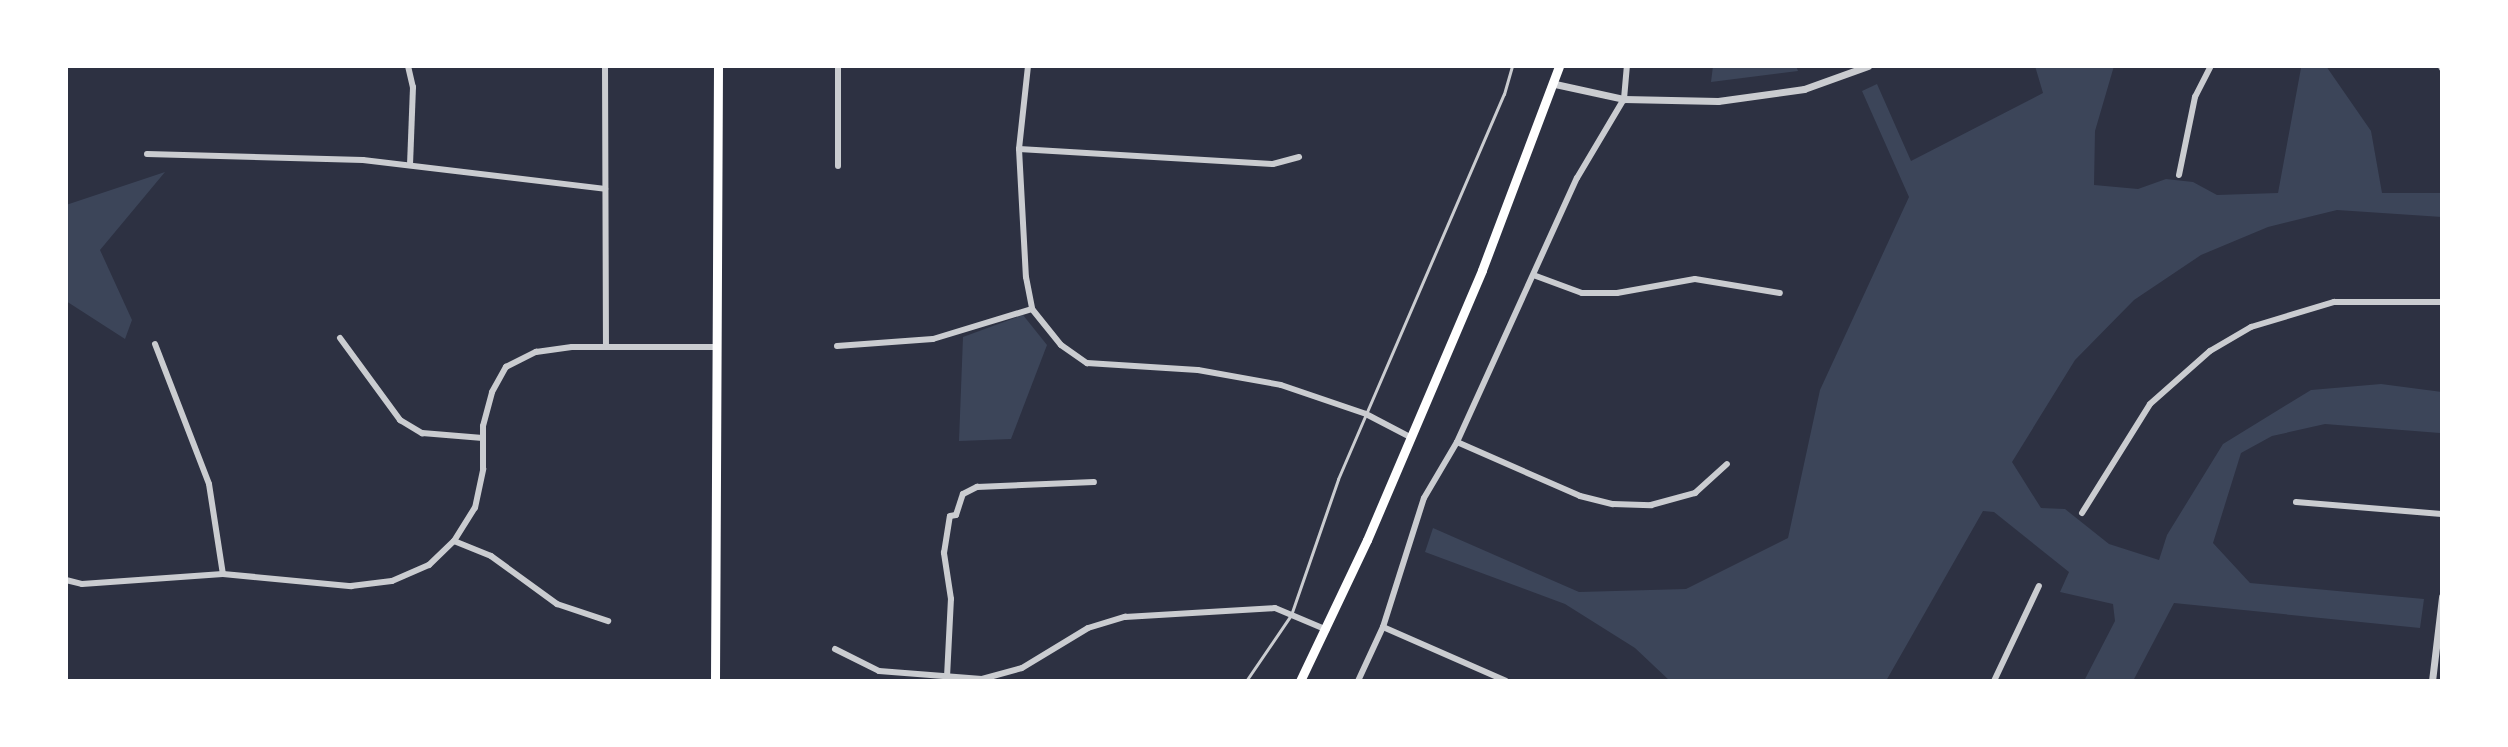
<!DOCTYPE html>
<html>
<head>
<meta charset="utf-8">
<style>
	body { margin:0 }
	#map { position:relative; width:2508px; height:747px; overflow:hidden; background:#2d3142; font-family:"Exo 2",sans-serif }
	div>[style] { position:absolute }
	.green>* { inset:0; background:#3c4559 }
	.service>* { height:3px; margin:-1.5px; padding:0 1.5px; transform-origin:1.5px; border-radius:1.5px; background:#caccd0 }
	.minor>* { height:6px; margin:-3px; padding:0 3px; transform-origin:3px; border-radius:3px; background:#caccd0 }
	.tertiary>* { height:7px; margin:-3.5px; padding:0 3.5px; transform-origin:3.5px; border-radius:3.5px; background:#caccd0 }
	.primary>* { height:9px; margin:-4.5px; padding:0 4.5px; transform-origin:4.5px; border-radius:4.5px; background:#fff }
	span { translate:-50% -50%; white-space:nowrap; text-align:center; line-height:1.15; -webkit-text-stroke:8px #fff; paint-order:stroke }
	.frame { position:absolute; inset:0; border:68px solid #fff; pointer-events:none }
</style>
</head>
<body>
<div id="map">
	<div class="green">
		<i style="clip-path:polygon(1713px 66px,1796px 66px,1798px 71px,1711px 82px)"></i>
		<i style="clip-path:polygon(2035px 66px,2114px 66px,2095px 131px,2094px 185px,2138px 189px,2166px 179px,2193px 182px,2217px 195px,2278px 193px,2301px 68px,2326px 66px,2371px 131px,2382px 193px,2442px 193px,2442px 217px,2337px 210px,2268px 227px,2201px 255px,2134px 300px,2075px 360px,2012px 462px,2041px 508px,2065px 509px,2109px 544px,2159px 560px,2167px 535px,2223px 444px,2311px 390px,2381px 384px,2442px 392px,2440px 433px,2325px 424px,2272px 436px,2241px 453px,2213px 543px,2250px 583px,2424px 599px,2420px 628px,2174px 603px,2133px 681px,2084px 681px,2115px 621px,2113px 604px,2060px 592px,2069px 572px,1994px 512px,1983px 511px,1886px 681px,1670px 681px,1635px 648px,1565px 604px,1425px 552px,1433px 528px,1579px 592px,1686px 589px,1788px 538px,1820px 390px,1909px 197px,1862px 91px,1877px 84px,1911px 161px,2043px 93px)"></i>
		<i style="clip-path:polygon(165px 172px,100px 250px,132px 320px,125px 339px,66px 301px,66px 205px)"></i>
		<i style="clip-path:polygon(1023px 315px,1047px 345px,1011px 439px,959px 441px,963px 337px)"></i>
	</div>
	<div class="service">
		<i style="left:1246px;top:681px;width:80px;rotate:-55.7deg"></i>
		<i style="left:1291px;top:615px;width:144px;rotate:-70.9deg"></i>
		<i style="left:1338px;top:479px;width:419px;rotate:-66.7deg"></i>
		<i style="left:1504px;top:94px;width:29px;rotate:-74deg"></i>
	</div>
	<div class="minor">
		<i style="left:408px;top:66px;width:22px;rotate:77deg"></i>
		<i style="left:413px;top:87px;width:78px;rotate:92.2deg"></i>
		<i style="left:605px;top:66px;width:280px;rotate:89.8deg"></i>
		<i style="left:838px;top:66px;width:100px;rotate:90deg"></i>
		<i style="left:1028px;top:66px;width:83px;rotate:96.2deg"></i>
		<i style="left:1019px;top:149px;width:128px;rotate:86.9deg"></i>
		<i style="left:1026px;top:277px;width:33px;rotate:79deg"></i>
		<i style="left:1032px;top:309px;width:46px;rotate:51.1deg"></i>
		<i style="left:1061px;top:345px;width:32px;rotate:35deg"></i>
		<i style="left:1087px;top:363px;width:111px;rotate:3.6deg"></i>
		<i style="left:1198px;top:370px;width:84px;rotate:10.2deg"></i>
		<i style="left:1281px;top:385px;width:90px;rotate:18.8deg"></i>
		<i style="left:1366px;top:414px;width:50px;rotate:27.6deg"></i>
		<i style="left:1019px;top:149px;width:254px;rotate:3.4deg"></i>
		<i style="left:1273px;top:164px;width:27px;rotate:-15deg"></i>
		<i style="left:147px;top:154px;width:216px;rotate:1.6deg"></i>
		<i style="left:363px;top:160px;width:244px;rotate:6.8deg"></i>
		<i style="left:2179px;top:175px;width:80px;rotate:-78.4deg"></i>
		<i style="left:2195px;top:97px;width:35px;rotate:-63deg"></i>
		<i style="left:1536px;top:276px;width:49px;rotate:20.3deg"></i>
		<i style="left:1582px;top:293px;width:35px"></i>
		<i style="left:1617px;top:293px;width:79px;rotate:-10.2deg"></i>
		<i style="left:1695px;top:279px;width:86px;rotate:9.4deg"></i>
		<i style="left:340px;top:338px;width:102px;rotate:53.8deg"></i>
		<i style="left:400px;top:420px;width:26px;rotate:31deg"></i>
		<i style="left:422px;top:433px;width:61px;rotate:4.7deg"></i>
		<i style="left:155px;top:344px;width:150px;rotate:68.9deg"></i>
		<i style="left:209px;top:484px;width:91px;rotate:81.2deg"></i>
		<i style="left:837px;top:346px;width:96px;rotate:-4.2deg"></i>
		<i style="left:933px;top:339px;width:103px;rotate:-16.9deg"></i>
		<i style="left:1457px;top:442px;width:134px;rotate:23.7deg"></i>
		<i style="left:1580px;top:496px;width:34px;rotate:14deg"></i>
		<i style="left:1613px;top:504px;width:38px;rotate:2deg"></i>
		<i style="left:1651px;top:505px;width:46px;rotate:-15.3deg"></i>
		<i style="left:1695px;top:493px;width:43px;rotate:-42.2deg"></i>
		<i style="left:2296px;top:502px;width:146px;rotate:4.7deg"></i>
		<i style="left:2082px;top:513px;width:128px;rotate:-58deg"></i>
		<i style="left:2150px;top:404px;width:80px;rotate:-41.5deg"></i>
		<i style="left:2210px;top:351px;width:48px;rotate:-30.3deg"></i>
		<i style="left:2251px;top:327px;width:87px;rotate:-16.8deg"></i>
		<i style="left:2334px;top:302px;width:108px"></i>
		<i style="left:454px;top:541px;width:40px;rotate:22deg"></i>
		<i style="left:491px;top:556px;width:82px;rotate:36deg"></i>
		<i style="left:557px;top:604px;width:54px;rotate:18.4deg"></i>
		<i style="left:66px;top:580px;width:16px;rotate:14deg"></i>
		<i style="left:82px;top:584px;width:141px;rotate:-4.1deg"></i>
		<i style="left:223px;top:574px;width:129px;rotate:5.4deg"></i>
		<i style="left:351px;top:586px;width:41px;rotate:-7deg"></i>
		<i style="left:392px;top:581px;width:40px;rotate:-23.4deg"></i>
		<i style="left:429px;top:565px;width:35px;rotate:-44deg"></i>
		<i style="left:454px;top:541px;width:39px;rotate:-58deg"></i>
		<i style="left:475px;top:508px;width:40px;rotate:-78deg"></i>
		<i style="left:483px;top:469px;width:43px;rotate:-90deg"></i>
		<i style="left:483px;top:426px;width:35px;rotate:-75deg"></i>
		<i style="left:492px;top:392px;width:29px;rotate:-61deg"></i>
		<i style="left:506px;top:367px;width:34px;rotate:-27deg"></i>
		<i style="left:536px;top:352px;width:36px;rotate:-8deg"></i>
		<i style="left:572px;top:347px;width:144px"></i>
		<i style="left:1383px;top:627px;width:134px;rotate:23.7deg"></i>
		<i style="left:835px;top:649px;width:49px;rotate:26.6deg"></i>
		<i style="left:879px;top:671px;width:103px;rotate:4.4deg"></i>
		<i style="left:982px;top:679px;width:41px;rotate:-15.4deg"></i>
		<i style="left:1022px;top:668px;width:77px;rotate:-31.2deg"></i>
		<i style="left:1088px;top:628px;width:39px;rotate:-17deg"></i>
		<i style="left:1125px;top:617px;width:150px;rotate:-3.4deg"></i>
		<i style="left:1275px;top:608px;width:56px;rotate:22.9deg"></i>
		<i style="left:947px;top:677px;width:78px;rotate:-87.1deg"></i>
		<i style="left:951px;top:599px;width:47px;rotate:-98.7deg"></i>
		<i style="left:944px;top:553px;width:37px;rotate:-81deg"></i>
		<i style="left:950px;top:516px;width:6px;rotate:-9deg"></i>
		<i style="left:956px;top:515px;width:22px;rotate:-72deg"></i>
		<i style="left:963px;top:494px;width:16px;rotate:-27deg"></i>
		<i style="left:977px;top:487px;width:117px;rotate:-2.4deg"></i>
		<i style="left:1358px;top:681px;width:60px;rotate:-65.2deg"></i>
		<i style="left:1383px;top:627px;width:135px;rotate:-72.4deg"></i>
		<i style="left:1424px;top:498px;width:65px;rotate:-59.5deg"></i>
		<i style="left:1457px;top:442px;width:290px;rotate:-65.6deg"></i>
		<i style="left:1577px;top:178px;width:92px;rotate:-59.3deg"></i>
		<i style="left:1624px;top:99px;width:33px;rotate:-85deg"></i>
		<i style="left:1994px;top:681px;width:105px;rotate:-64.7deg"></i>
	</div>
	<div class="tertiary">
		<i style="left:2441px;top:66px;width:2px;rotate:63deg"></i>
		<i style="left:1555px;top:84px;width:71px;rotate:12.3deg"></i>
		<i style="left:1624px;top:99px;width:94px;rotate:1.2deg"></i>
		<i style="left:1718px;top:101px;width:87px;rotate:-7.9deg"></i>
		<i style="left:1804px;top:89px;width:68px;rotate:-19.8deg"></i>
		<i style="left:2432px;top:681px;width:85px;rotate:-83.2deg"></i>
	</div>
	<div class="primary">
		<i style="left:715px;top:681px;width:615px;rotate:-89.72deg"></i>
		<i style="left:1300px;top:681px;width:156px;rotate:-64.6deg"></i>
		<i style="left:1367px;top:540px;width:293px;rotate:-66.9deg"></i>
		<i style="left:1482px;top:270px;width:218px;rotate:-69.3deg"></i>
	</div>
	<div class="frame"></div>
</div>
</body>
</html>
